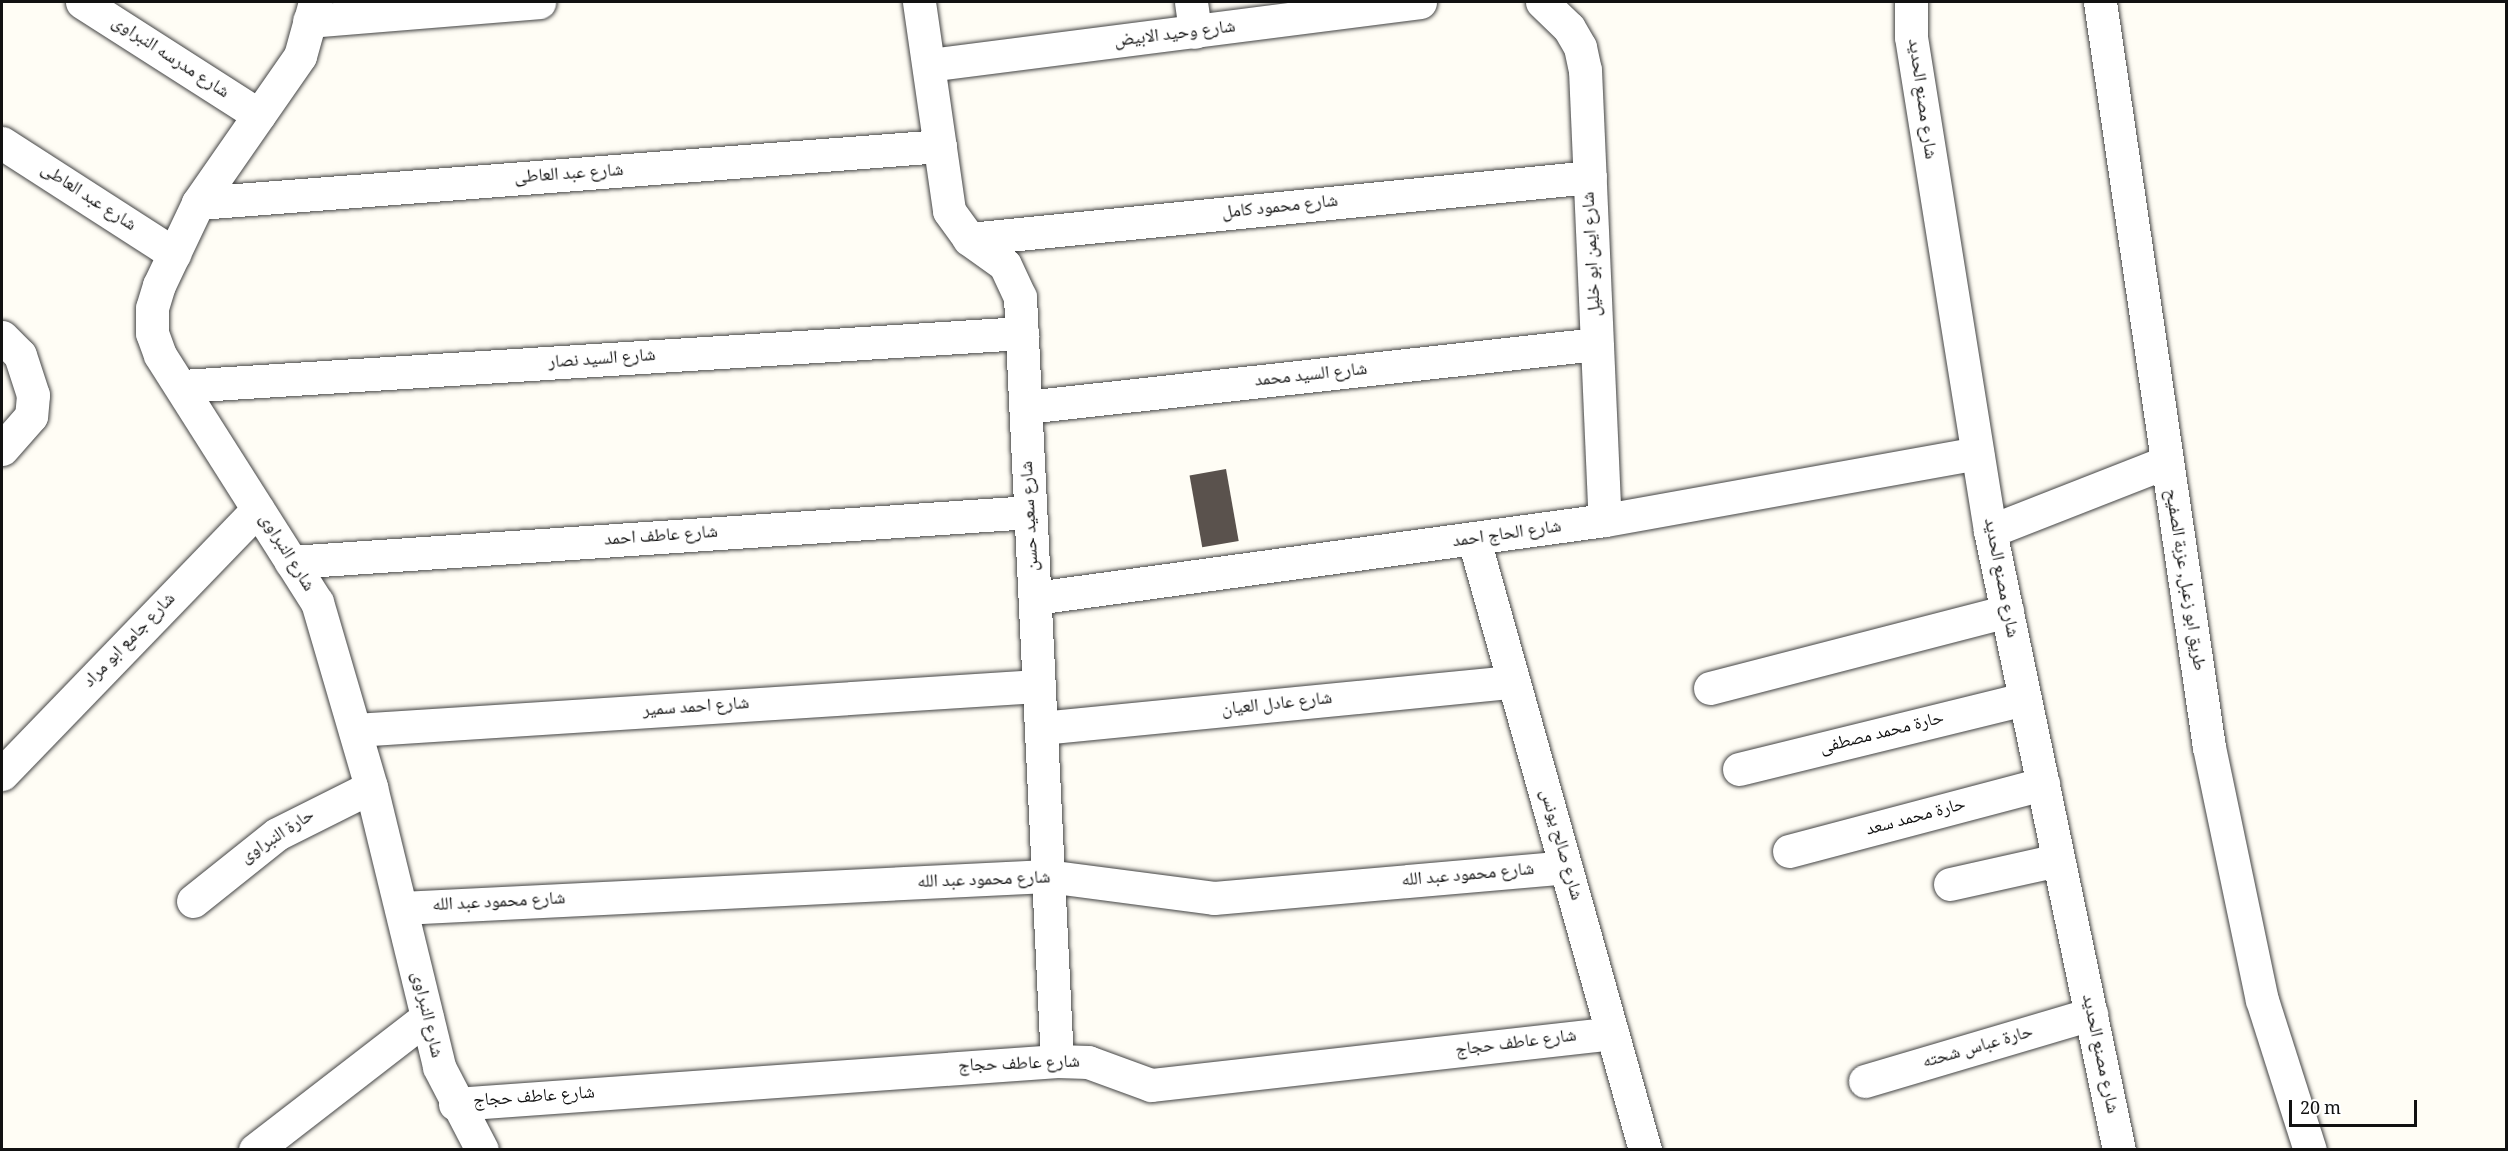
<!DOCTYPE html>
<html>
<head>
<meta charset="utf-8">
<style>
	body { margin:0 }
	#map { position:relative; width:2508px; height:1151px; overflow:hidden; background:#fffdf5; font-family:Georgia,"Noto Naskh Arabic",serif }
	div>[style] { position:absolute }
	.building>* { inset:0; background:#5a524d; transform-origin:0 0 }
	.roads { filter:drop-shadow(0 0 2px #444) drop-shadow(0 0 2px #444) }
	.minor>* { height:33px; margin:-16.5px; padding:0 16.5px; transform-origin:16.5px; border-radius:16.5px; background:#fff }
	span { translate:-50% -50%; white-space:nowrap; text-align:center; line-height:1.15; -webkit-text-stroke:6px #fff; paint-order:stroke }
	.street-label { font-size:18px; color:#111 }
	.frame { position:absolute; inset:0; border:3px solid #111; pointer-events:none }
	.scale { position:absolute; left:2289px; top:1100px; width:128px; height:27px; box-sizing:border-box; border:3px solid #111; border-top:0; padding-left:8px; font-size:18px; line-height:21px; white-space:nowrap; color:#111; -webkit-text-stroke:4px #fff; paint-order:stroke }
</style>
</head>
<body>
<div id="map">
	<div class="building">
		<i style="left:1226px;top:469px;width:73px;height:37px;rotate:80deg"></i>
	</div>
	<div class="roads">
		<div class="minor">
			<i style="left:82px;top:2px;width:210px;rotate:32.6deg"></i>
			<i style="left:315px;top:2px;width:56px;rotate:105.5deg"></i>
			<i style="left:300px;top:56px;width:179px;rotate:124.8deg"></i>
			<i style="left:198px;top:203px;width:91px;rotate:115.4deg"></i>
			<i style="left:159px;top:285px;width:24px;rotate:107deg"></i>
			<i style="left:152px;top:308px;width:25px;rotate:90deg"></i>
			<i style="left:152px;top:333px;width:23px;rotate:70deg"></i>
			<i style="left:160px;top:355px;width:293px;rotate:57.6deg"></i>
			<i style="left:317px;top:602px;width:193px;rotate:73.7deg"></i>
			<i style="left:371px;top:787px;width:288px;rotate:76.3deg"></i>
			<i style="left:439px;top:1067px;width:93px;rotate:62.6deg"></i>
			<i style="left:919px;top:2px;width:211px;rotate:81.8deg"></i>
			<i style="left:949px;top:211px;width:34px;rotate:54deg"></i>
			<i style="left:969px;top:239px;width:44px;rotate:35.8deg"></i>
			<i style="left:1005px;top:265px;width:35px;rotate:65deg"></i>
			<i style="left:1020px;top:297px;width:765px;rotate:87.23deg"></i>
			<i style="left:1191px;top:2px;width:30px;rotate:82deg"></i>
			<i style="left:1542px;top:2px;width:37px;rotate:44deg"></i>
			<i style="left:1569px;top:28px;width:22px;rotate:60deg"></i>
			<i style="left:1580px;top:47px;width:24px;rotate:78deg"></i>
			<i style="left:1585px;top:70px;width:450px;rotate:87.5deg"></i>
			<i style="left:1911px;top:2px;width:35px;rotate:90deg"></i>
			<i style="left:1911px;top:37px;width:500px;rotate:80.91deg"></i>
			<i style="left:1990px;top:531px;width:632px;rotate:78.23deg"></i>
			<i style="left:2100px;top:2px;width:753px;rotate:81.68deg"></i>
			<i style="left:2209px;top:747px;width:258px;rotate:78.2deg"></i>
			<i style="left:2262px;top:1000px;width:157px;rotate:72.3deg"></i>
			<i style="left:309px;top:21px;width:231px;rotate:-4.7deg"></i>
			<i style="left:929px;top:65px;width:495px;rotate:-7.3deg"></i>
			<i style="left:2px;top:143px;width:205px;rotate:32.8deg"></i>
			<i style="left:198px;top:203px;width:744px;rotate:-4.39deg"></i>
			<i style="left:969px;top:239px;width:624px;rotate:-5.7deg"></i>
			<i style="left:2px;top:337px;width:25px;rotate:45deg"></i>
			<i style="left:20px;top:355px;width:42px;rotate:72deg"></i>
			<i style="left:33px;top:395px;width:21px;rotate:95deg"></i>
			<i style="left:31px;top:416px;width:44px;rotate:131.3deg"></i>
			<i style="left:182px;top:386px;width:842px;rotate:-3.61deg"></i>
			<i style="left:1026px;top:407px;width:574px;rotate:-6.3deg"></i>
			<i style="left:1990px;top:531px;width:189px;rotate:-21.4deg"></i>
			<i style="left:1474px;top:540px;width:634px;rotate:74.34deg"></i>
			<i style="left:291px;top:562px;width:741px;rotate:-3.87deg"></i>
			<i style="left:1035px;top:598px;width:575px;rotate:-7.79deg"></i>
			<i style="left:1605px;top:520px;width:378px;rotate:-10.2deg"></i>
			<i style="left:1710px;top:688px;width:307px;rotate:-14.5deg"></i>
			<i style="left:1041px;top:728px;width:475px;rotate:-5.6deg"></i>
			<i style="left:355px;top:730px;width:684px;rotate:-3.69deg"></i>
			<i style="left:1739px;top:769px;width:294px;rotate:-13.8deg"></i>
			<i style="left:2px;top:774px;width:368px;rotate:-46deg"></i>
			<i style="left:1789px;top:851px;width:263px;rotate:-14.8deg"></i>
			<i style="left:1950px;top:884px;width:111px;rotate:-12.5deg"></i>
			<i style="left:193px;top:901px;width:107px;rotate:-38.6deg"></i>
			<i style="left:277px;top:834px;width:105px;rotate:-26.6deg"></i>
			<i style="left:401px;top:908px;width:647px;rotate:-2.84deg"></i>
			<i style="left:1047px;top:876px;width:168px;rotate:7.5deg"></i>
			<i style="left:1214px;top:898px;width:353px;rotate:-5deg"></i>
			<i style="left:1865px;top:1081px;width:236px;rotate:-16.5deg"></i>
			<i style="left:455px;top:1104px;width:604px;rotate:-4.09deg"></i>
			<i style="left:1057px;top:1061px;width:31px;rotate:2deg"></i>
			<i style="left:1088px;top:1062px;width:67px;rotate:20.1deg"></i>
			<i style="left:1151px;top:1085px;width:464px;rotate:-6.4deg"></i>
			<i style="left:255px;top:1150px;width:217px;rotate:-37.7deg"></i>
		</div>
	</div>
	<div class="street-label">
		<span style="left:1175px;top:35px;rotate:-7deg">شارع وحيد الابيض</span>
		<span style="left:170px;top:58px;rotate:33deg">شارع مدرسه النبراوى</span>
		<span style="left:1921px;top:99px;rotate:82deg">شارع مصنع الحديد</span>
		<span style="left:569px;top:175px;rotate:-4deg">شارع عبد العاطى</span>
		<span style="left:88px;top:198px;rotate:33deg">شارع عبد العاطى</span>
		<span style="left:1280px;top:208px;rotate:-6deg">شارع محمود كامل</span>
		<span style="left:1593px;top:254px;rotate:-93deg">شارع ايمن ابو خليل</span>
		<span style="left:602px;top:360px;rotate:-4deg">شارع السيد نصار</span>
		<span style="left:1311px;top:376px;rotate:-6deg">شارع السيد محمد</span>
		<span style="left:1031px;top:516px;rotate:-93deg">شارع سعيد حسن</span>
		<span style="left:1507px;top:535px;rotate:-8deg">شارع الحاج احمد</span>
		<span style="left:661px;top:537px;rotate:-4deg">شارع عاطف احمد</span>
		<span style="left:286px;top:553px;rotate:58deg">شارع النبراوى</span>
		<span style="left:2000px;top:578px;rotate:79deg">شارع مصنع الحديد</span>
		<span style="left:2184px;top:580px;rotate:81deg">طريق ابو زعبل, عزبة الصفيح</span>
		<span style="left:130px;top:641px;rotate:-46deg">شارع جامع ابو مراد</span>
		<span style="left:1277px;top:705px;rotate:-6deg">شارع عادل العيان</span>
		<span style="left:696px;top:708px;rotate:-4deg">شارع احمد سمير</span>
		<span style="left:1882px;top:734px;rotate:-14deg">حارة محمد مصطفى</span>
		<span style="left:1916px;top:818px;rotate:-15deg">حارة محمد سعد</span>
		<span style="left:278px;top:837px;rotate:-33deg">حارة النبراوى</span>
		<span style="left:1560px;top:845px;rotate:74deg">شارع صالح يونس</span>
		<span style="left:1468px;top:876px;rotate:-5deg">شارع محمود عبد الله</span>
		<span style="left:984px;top:881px;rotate:-2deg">شارع محمود عبد الله</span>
		<span style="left:499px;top:903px;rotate:-3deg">شارع محمود عبد الله</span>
		<span style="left:426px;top:1015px;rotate:77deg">شارع النبراوى</span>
		<span style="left:1516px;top:1044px;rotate:-7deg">شارع عاطف حجاج</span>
		<span style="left:1978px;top:1048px;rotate:-16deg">حارة عباس شحته</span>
		<span style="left:2099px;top:1054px;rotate:78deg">شارع مصنع الحديد</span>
		<span style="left:1019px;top:1065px;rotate:-2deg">شارع عاطف حجاج</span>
		<span style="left:534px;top:1098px;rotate:-4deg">شارع عاطف حجاج</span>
	</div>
	<div class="frame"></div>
	<div class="scale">20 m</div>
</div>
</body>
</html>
